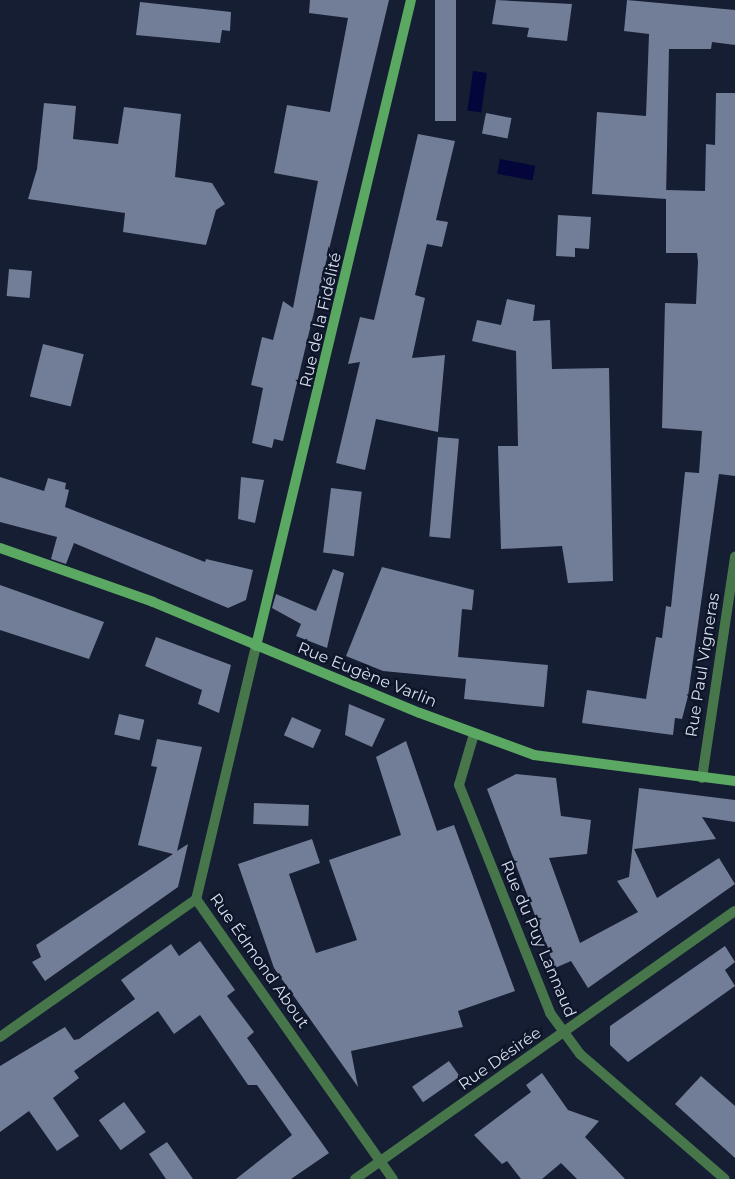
<!DOCTYPE html>
<html>
<head>
<meta charset="utf-8">
<style>
	body { margin:0 }
	#map { position:relative; width:735px; height:1179px; overflow:hidden; background:#161e33; font-family:Montserrat,sans-serif }
	div>[style] { position:absolute }
	.water>* { inset:0; background:#03053b; transform-origin:0 0 }
	.building>* { inset:0; background:#727d97; transform-origin:0 0 }
	.street>* { height:10px; margin:-5px; padding:0 5px; transform-origin:5px; border-radius:5px; background:#47764b }
	.secondary>* { height:10px; margin:-5px; padding:0 5px; transform-origin:5px; border-radius:5px; background:#5ba862 }
	span { translate:-50% -50%; white-space:nowrap; text-align:center; line-height:1.15; -webkit-text-stroke:4.5px #0d1529; paint-order:stroke }
	.street-label { font-size:16px; color:#d7ddec }
</style>
</head>
<body>
<div id="map">
	<div class="water">
		<i style="left:473px;top:71px;width:14px;height:40px;rotate:8deg"></i>
		<i style="left:500px;top:159px;width:36px;height:15px;rotate:11deg"></i>
	</div>
	<div class="building">
		<i style="clip-path:polygon(310px 0,389px 0,283px 441px,274px 439px,272px 448px,252px 443px,263px 388px,251px 385px,262px 337px,273px 340px,283px 301px,293px 308px,318px 181px,274px 173px,287px 105px,330px 112px,348px 18px,309px 13px)"></i>
		<i style="left:435px;top:0;width:21px;height:121px"></i>
		<i style="clip-path:polygon(496px 0,572px 4px,567px 41px,527px 37px,529px 28px,492px 24px)"></i>
		<i style="clip-path:polygon(627px 0,735px 10px,735px 45px,712px 42px,711px 49px,669px 49px,666px 199px,592px 194px,597px 112px,646px 116px,649px 34px,624px 31px)"></i>
		<i style="clip-path:polygon(140px 2px,231px 12px,230px 31px,222px 30px,220px 43px,136px 35px)"></i>
		<i style="clip-path:polygon(716px 93px,735px 93px,735px 476px,719px 474px,688px 696px,682px 719px,675px 718px,673px 735px,582px 723px,587px 690px,646px 699px,656px 637px,662px 638px,666px 606px,671px 607px,685px 472px,699px 473px,702px 431px,662px 428px,665px 303px,696px 304px,698px 262px,697px 253px,666px 253px,666px 190px,705px 191px,706px 144px,715px 145px)"></i>
		<i style="clip-path:polygon(44px 103px,76px 106px,73px 139px,118px 144px,124px 107px,181px 114px,175px 177px,212px 183px,225px 204px,216px 210px,206px 245px,123px 232px,125px 213px,28px 199px,37px 169px)"></i>
		<i style="left:486px;top:113px;width:26px;height:21px;rotate:11deg"></i>
		<i style="clip-path:polygon(418px 134px,455px 141px,436px 220px,448px 222px,442px 247px,427px 244px,415px 295px,425px 298px,412px 358px,445px 355px,438px 432px,376px 419px,365px 470px,336px 463px,360px 362px,348px 364px,360px 317px,374px 320px)"></i>
		<i style="clip-path:polygon(558px 215px,591px 217px,589px 249px,575px 248px,575px 257px,556px 256px)"></i>
		<i style="left:9px;top:269px;width:23px;height:27px;rotate:5deg"></i>
		<i style="clip-path:polygon(507px 299px,535px 305px,533px 321px,550px 320px,552px 369px,609px 368px,613px 581px,568px 583px,562px 546px,501px 549px,498px 446px,518px 446px,516px 351px,472px 341px,477px 320px,501px 325px)"></i>
		<i style="left:43px;top:344px;width:42px;height:54px;rotate:14deg"></i>
		<i style="left:438px;top:437px;width:21px;height:100px;rotate:5deg"></i>
		<i style="clip-path:polygon(0 477px,44px 491px,48px 478px,66px 483px,65px 489px,69px 490px,65px 507px,205px 562px,206px 559px,253px 570px,246px 600px,228px 608px,74px 543px,66px 564px,51px 559px,57px 537px,0 522px)"></i>
		<i style="clip-path:polygon(241px 477px,264px 480px,255px 523px,238px 519px)"></i>
		<i style="left:331px;top:488px;width:31px;height:65px;rotate:7deg"></i>
		<i style="clip-path:polygon(382px 567px,474px 590px,472px 610px,462px 609px,458px 657px,548px 665px,544px 707px,464px 699px,466px 679px,383px 671px,346px 656px)"></i>
		<i style="clip-path:polygon(333px 569px,344px 573px,327px 648px,296px 636px,301px 624px,272px 608px,276px 594px,316px 611px)"></i>
		<i style="clip-path:polygon(0 585px,104px 622px,89px 659px,0 630px)"></i>
		<i style="clip-path:polygon(156px 637px,231px 665px,219px 713px,198px 704px,202px 690px,145px 666px)"></i>
		<i style="clip-path:polygon(349px 704px,385px 719px,372px 747px,345px 735px)"></i>
		<i style="left:119px;top:714px;width:26px;height:21px;rotate:13deg"></i>
		<i style="left:292px;top:717px;width:32px;height:20px;rotate:24deg"></i>
		<i style="clip-path:polygon(157px 739px,202px 747px,177px 851px,188px 844px,178px 887px,45px 981px,32px 962px,41px 957px,36px 945px,173px 854px,138px 845px,157px 767px,151px 766px)"></i>
		<i style="clip-path:polygon(406px 741px,437px 831px,454px 825px,515px 991px,458px 1011px,463px 1027px,351px 1051px,358px 1087px,274px 968px,238px 864px,312px 839px,320px 863px,289px 874px,316px 953px,357px 940px,329px 860px,401px 835px,376px 757px)"></i>
		<i style="clip-path:polygon(516px 774px,556px 778px,561px 816px,591px 820px,587px 854px,549px 858px,580px 943px,638px 912px,617px 881px,629px 877px,639px 788px,735px 800px,735px 822px,702px 817px,716px 839px,634px 849px,657px 898px,719px 858px,735px 884px,588px 988px,571px 961px,555px 968px,487px 789px)"></i>
		<i style="left:254px;top:803px;width:55px;height:21px;rotate:2deg"></i>
		<i style="clip-path:polygon(200px 941px,235px 990px,227px 996px,254px 1032px,247px 1038px,329px 1153px,291px 1179px,236px 1179px,292px 1135px,257px 1085px,248px 1085px,200px 1015px,174px 1034px,158px 1011px,74px 1071px,79px 1078px,53px 1098px,79px 1136px,57px 1151px,29px 1111px,0 1132px,0 1066px,65px 1027px,74px 1040px,79px 1039px,135px 999px,121px 980px,171px 944px,179px 956px)"></i>
		<i style="clip-path:polygon(725px 946px,735px 962px,725px 970px,735px 986px,628px 1062px,610px 1045px,610px 1026px)"></i>
		<i style="left:449px;top:1061px;width:19px;height:45px;rotate:55deg"></i>
		<i style="clip-path:polygon(542px 1073px,568px 1110px,599px 1121px,585px 1137px,625px 1179px,577px 1179px,561px 1163px,542px 1179px,521px 1179px,507px 1161px,502px 1164px,474px 1135px,531px 1092px,526px 1085px)"></i>
		<i style="clip-path:polygon(701px 1076px,735px 1106px,735px 1158px,675px 1104px)"></i>
		<i style="left:124px;top:1102px;width:37px;height:31px;rotate:54deg"></i>
		<i style="clip-path:polygon(167px 1142px,193px 1179px,166px 1179px,149px 1154px)"></i>
	</div>
	<div class="street">
		<i style="left:256px;top:646px;width:260px;rotate:103.3deg"></i>
		<i style="left:196px;top:899px;width:342px;rotate:54.9deg"></i>
		<i style="left:474px;top:734px;width:53px;rotate:106.4deg"></i>
		<i style="left:459px;top:785px;width:245px;rotate:68.2deg"></i>
		<i style="left:550px;top:1013px;width:51px;rotate:53.8deg"></i>
		<i style="left:580px;top:1054px;width:191px;rotate:40.8deg"></i>
		<i style="left:702px;top:778px;width:224px;rotate:-81.5deg"></i>
		<i style="left:0;top:1037px;width:240px;rotate:-35.1deg"></i>
		<i style="left:355px;top:1179px;width:465px;rotate:-35.2deg"></i>
	</div>
	<div class="secondary">
		<i style="left:0;top:548px;width:162px;rotate:19.4deg"></i>
		<i style="left:153px;top:602px;width:289px;rotate:22.6deg"></i>
		<i style="left:420px;top:713px;width:121px;rotate:20.2deg"></i>
		<i style="left:534px;top:755px;width:203px;rotate:7.4deg"></i>
		<i style="left:256px;top:646px;width:664px;rotate:-76.51deg"></i>
	</div>
	<div class="street-label">
		<span style="left:321px;top:320px;rotate:-77deg">Rue de la Fidélité</span>
		<span style="left:703px;top:665px;rotate:-81deg">Rue Paul Vigneras</span>
		<span style="left:367px;top:675px;rotate:22deg">Rue Eugène Varlin</span>
		<span style="left:538px;top:939px;rotate:67deg">Rue du Puy Lannaud</span>
		<span style="left:259px;top:961px;rotate:55deg">Rue Édmond About</span>
		<span style="left:500px;top:1059px;rotate:-35deg">Rue Désirée</span>
	</div>
</div>
</body>
</html>
